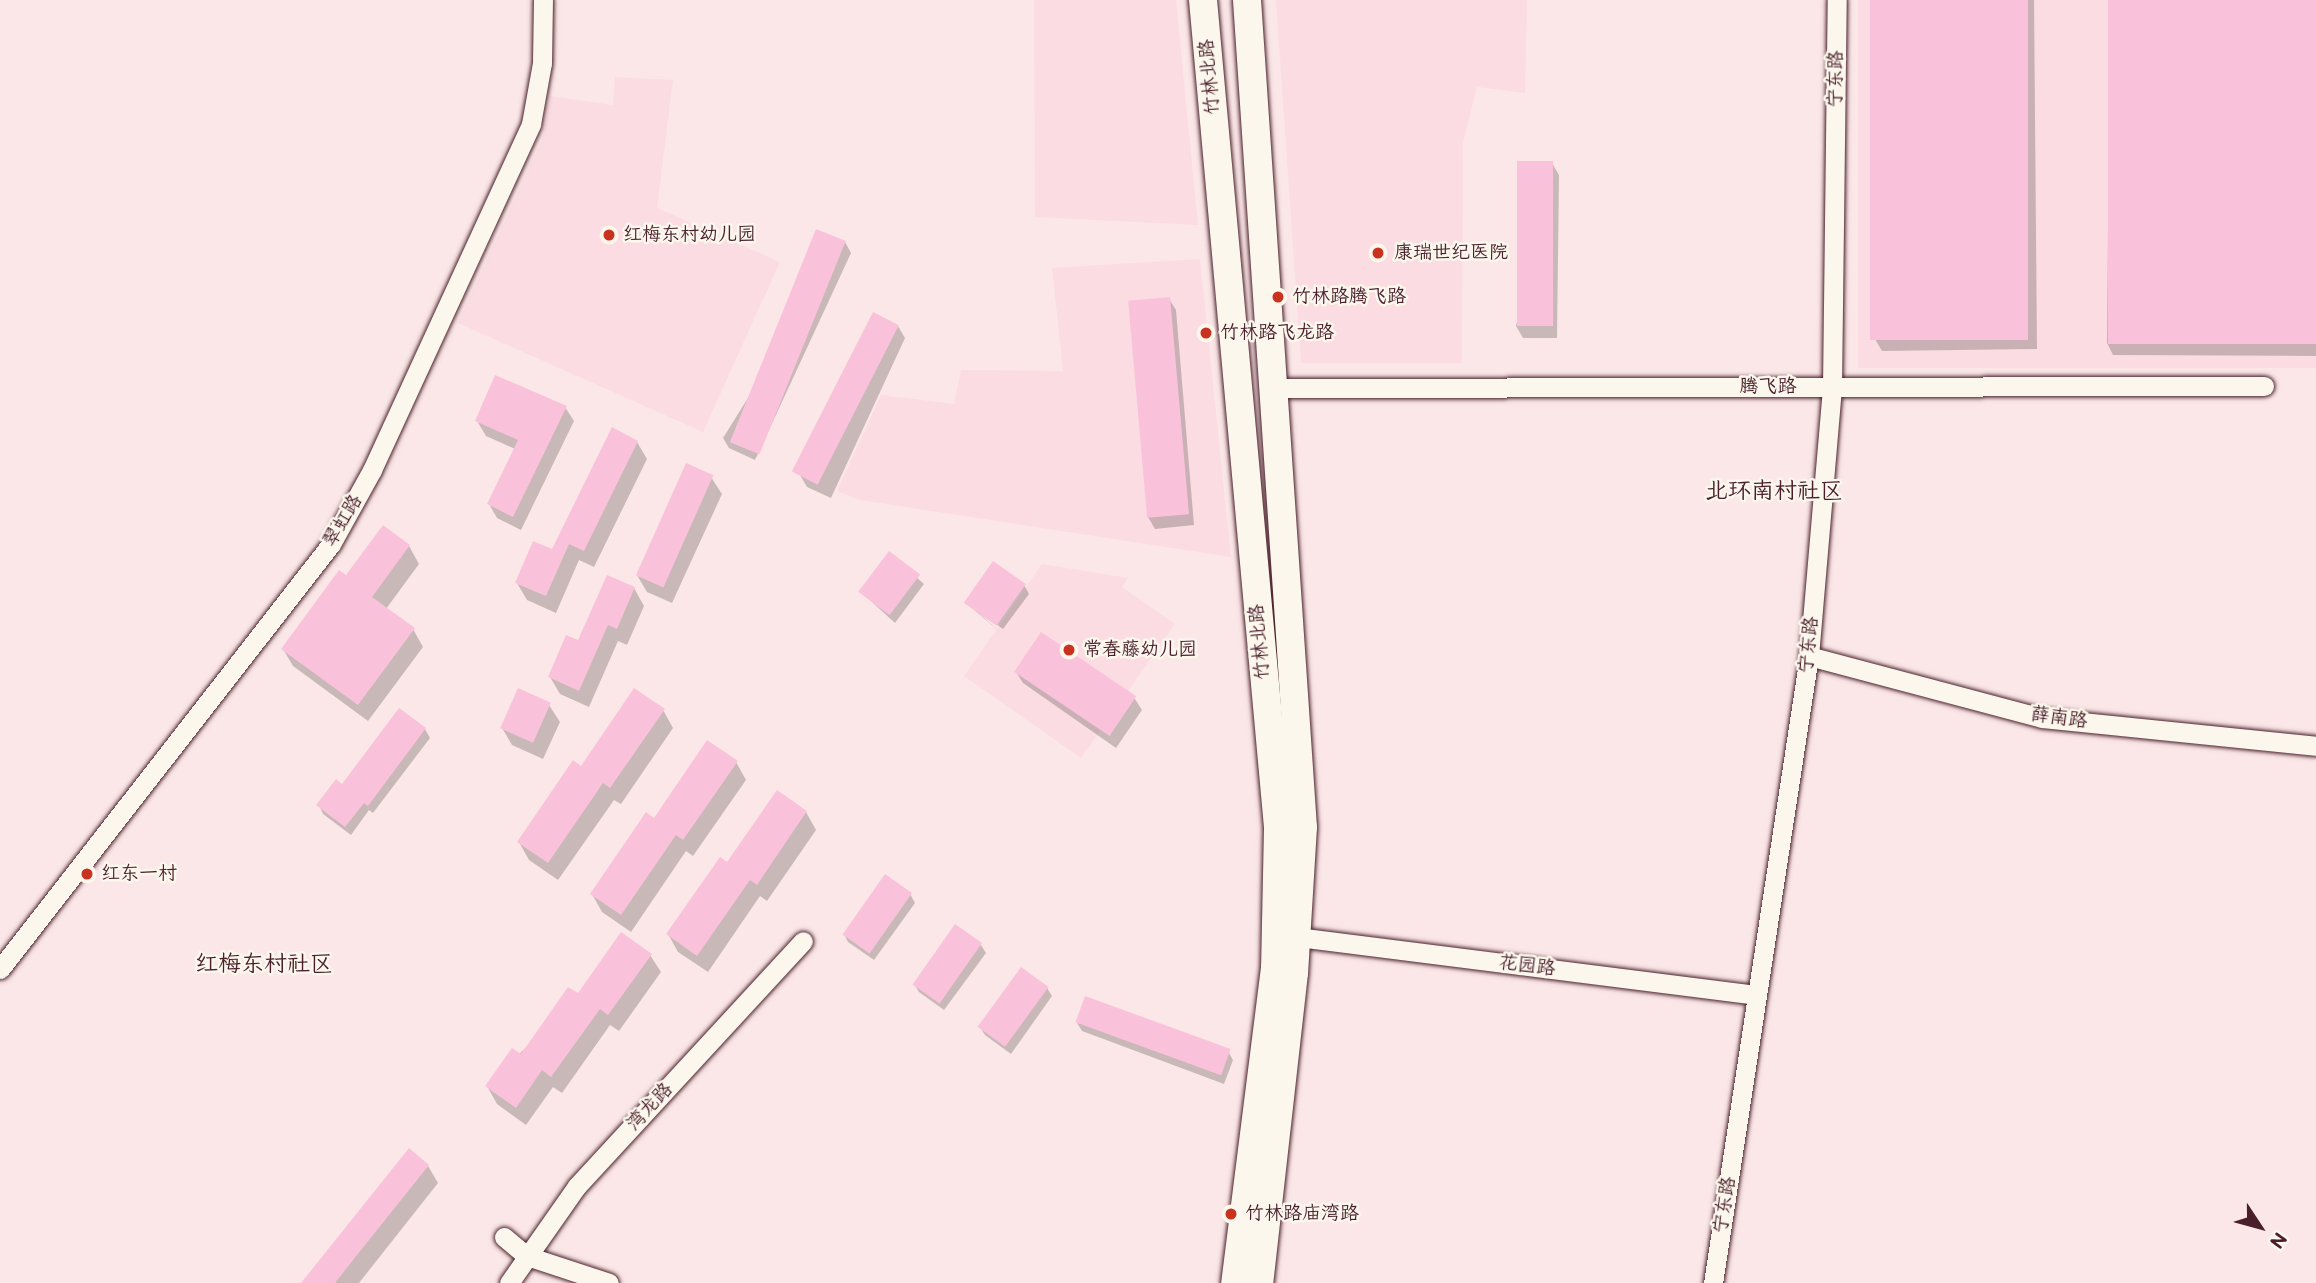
<!DOCTYPE html>
<html>
<head>
<meta charset="utf-8">
<style>
	body { margin:0 }
	#map { position:relative; width:2316px; height:1283px; overflow:hidden; background:#fbe7e7; font-family:"Balsamiq Sans","LXGW WenKai TC",sans-serif }
	div>[style] { position:absolute }
	.built>* { inset:0; background:#fbdce3; transform-origin:0 0 }
	.shadow>* { inset:0; background:#0003 }
	.building>* { inset:0; background:#fac2da; transform-origin:0 0 }
	.roads { filter:drop-shadow(0 0 2px #4a1f2b) drop-shadow(0 0 2px #4a1f2b) }
	.street>* { height:19px; margin:-9.5px; padding:0 9.5px; transform-origin:9.5px; border-radius:9.5px; background:#fbf7ec }
	.secondary>* { height:28px; margin:-14px; padding:0 14px; transform-origin:14px; border-radius:14px; background:#fbf7ec }
	.dots>* { width:19px; height:19px; translate:-50% -50%; box-sizing:border-box; border:4px solid #fbf7ec; border-radius:50% }
	span { translate:-50% -50%; white-space:nowrap; text-align:center; line-height:1.15; -webkit-text-stroke:5px #fbf7ec; paint-order:stroke }
	.street-label { font-size:19px; color:#4a1f2b }
	.poi-label { font-size:19px; color:#4a1f2b }
	.left { translate:0 -50%; text-align:left }
	.quarter-label { font-size:23px; color:#4a1f2b }
	.north { position:absolute; left:2225px; top:1192px; width:70px; height:70px; -webkit-text-stroke:5px #fbf7ec; paint-order:stroke; rotate:126deg; font-size:19px; font-weight:700; line-height:28px; text-align:center; color:#4a1f2b }
	.north::after { content:''; display:block; margin:auto; width:24px; height:32px; background:#4a1f2b; clip-path:polygon(50% 0,100% 100%,50% 72%,0 100%) }
</style>
</head>
<body>
<div id="map">
	<div class="built">
		<i style="clip-path:polygon(1034px 0,1176px 0,1198px 225px,1035px 217px)"></i>
		<i style="clip-path:polygon(1276px 0,1527px 0,1525px 93px,1477px 87px,1463px 143px,1462px 363px,1301px 363px)"></i>
		<i style="left:1858px;top:0;width:458px;height:368px"></i>
		<i style="clip-path:polygon(615px 77px,673px 80px,657px 208px,780px 262px,703px 432px,458px 323px,543px 138px,550px 96px,613px 105px)"></i>
		<i style="clip-path:polygon(1200px 259px,1231px 557px,860px 500px,837px 491px,881px 395px,954px 404px,961px 370px,1063px 371px,1052px 268px)"></i>
		<i style="clip-path:polygon(1042px 564px,1128px 578px,1122px 587px,1175px 624px,1081px 758px,964px 676px)"></i>
	</div>
	<div class="shadow">
		<i style="clip-path:polygon(1872px 0,2034px 0,2037px 349px,1882px 351px,1875px 339px)"></i>
		<i style="clip-path:polygon(2110px 0,2316px 0,2316px 356px,2113px 355px,2107px 343px)"></i>
		<i style="clip-path:polygon(1552px 163px,1559px 175px,1557px 338px,1523px 338px,1516px 326px)"></i>
		<i style="clip-path:polygon(845px 242px,851px 253px,755px 460px,729px 448px,723px 438px)"></i>
		<i style="clip-path:polygon(1169px 299px,1176px 310px,1194px 525px,1155px 529px,1148px 517px,1130px 302px)"></i>
		<i style="clip-path:polygon(898px 326px,905px 338px,831px 498px,807px 487px,800px 475px)"></i>
		<i style="clip-path:polygon(565px 407px,574px 421px,521px 530px,497px 518px,489px 504px,515px 449px,486px 436px,477px 421px)"></i>
		<i style="clip-path:polygon(637px 442px,647px 459px,594px 567px,579px 560px,556px 613px,527px 600px,517px 583px,553px 551px)"></i>
		<i style="clip-path:polygon(711px 477px,722px 494px,672px 603px,647px 592px,637px 575px)"></i>
		<i style="clip-path:polygon(409px 546px,419px 564px,386px 609px,413px 629px,423px 647px,368px 721px,293px 666px,283px 649px,346px 577px)"></i>
		<i style="clip-path:polygon(889px 553px,924px 584px,895px 623px,861px 592px)"></i>
		<i style="clip-path:polygon(1024px 585px,1029px 594px,1003px 629px,970px 605px,1001px 633px,965px 602px)"></i>
		<i style="clip-path:polygon(634px 588px,644px 606px,627px 645px,618px 641px,589px 707px,560px 694px,550px 677px)"></i>
		<i style="clip-path:polygon(1016px 672px,1135px 699px,1142px 710px,1116px 748px,1023px 683px)"></i>
		<i style="clip-path:polygon(549px 705px,560px 722px,543px 759px,512px 745px,502px 728px)"></i>
		<i style="clip-path:polygon(663px 710px,673px 728px,621px 804px,614px 800px,558px 880px,529px 860px,519px 842px,581px 768px)"></i>
		<i style="clip-path:polygon(425px 729px,430px 738px,373px 813px,369px 810px,351px 835px,323px 814px,319px 805px)"></i>
		<i style="clip-path:polygon(736px 762px,746px 780px,693px 856px,686px 851px,631px 932px,602px 912px,592px 894px,654px 820px)"></i>
		<i style="clip-path:polygon(806px 812px,816px 830px,767px 901px,760px 896px,708px 972px,678px 952px,668px 934px,728px 865px)"></i>
		<i style="clip-path:polygon(910px 894px,915px 903px,874px 960px,848px 942px,844px 934px)"></i>
		<i style="clip-path:polygon(981px 945px,986px 953px,944px 1010px,919px 992px,914px 984px)"></i>
		<i style="clip-path:polygon(650px 955px,661px 972px,619px 1031px,610px 1025px,562px 1093px,553px 1087px,526px 1125px,497px 1104px,487px 1086px,578px 996px)"></i>
		<i style="clip-path:polygon(1047px 988px,1052px 996px,1011px 1054px,985px 1035px,980px 1027px)"></i>
		<i style="clip-path:polygon(1077px 1023px,1228px 1051px,1233px 1060px,1224px 1084px,1082px 1031px)"></i>
		<i style="clip-path:polygon(428px 1166px,438px 1183px,359px 1283px,303px 1283px)"></i>
	</div>
	<div class="building">
		<i style="left:1870px;top:0;width:158px;height:340px"></i>
		<i style="left:2108px;top:0;width:208px;height:344px"></i>
		<i style="left:1517px;top:161px;width:36px;height:165px"></i>
		<i style="left:816px;top:229px;width:32px;height:230px;rotate:22deg"></i>
		<i style="left:1170px;top:297px;width:218px;height:42px;rotate:85deg"></i>
		<i style="left:873px;top:312px;width:29px;height:179px;rotate:27deg"></i>
		<i style="clip-path:polygon(495px 375px,567px 406px,513px 517px,487px 504px,518px 440px,475px 421px)"></i>
		<i style="clip-path:polygon(612px 427px,638px 441px,584px 551px,569px 544px,546px 596px,515px 583px,533px 541px,552px 549px)"></i>
		<i style="left:686px;top:463px;width:30px;height:123px;rotate:24deg"></i>
		<i style="clip-path:polygon(383px 525px,410px 545px,372px 597px,415px 628px,358px 705px,281px 649px,339px 570px,346px 575px)"></i>
		<i style="left:889px;top:551px;width:39px;height:51px;rotate:37deg"></i>
		<i style="left:993px;top:561px;width:40px;height:51px;rotate:35deg"></i>
		<i style="clip-path:polygon(607px 575px,635px 587px,617px 629px,608px 625px,579px 691px,548px 677px,566px 635px,578px 640px)"></i>
		<i style="left:1041px;top:632px;width:115px;height:48px;rotate:34deg"></i>
		<i style="left:518px;top:688px;width:36px;height:44px;rotate:24deg"></i>
		<i style="clip-path:polygon(634px 688px,665px 709px,610px 788px,603px 783px,548px 863px,517px 842px,573px 760px,581px 766px)"></i>
		<i style="clip-path:polygon(399px 708px,426px 728px,368px 806px,364px 803px,345px 827px,316px 805px,336px 779px,342px 784px)"></i>
		<i style="clip-path:polygon(707px 740px,738px 761px,683px 840px,676px 835px,621px 915px,590px 894px,646px 812px,654px 818px)"></i>
		<i style="clip-path:polygon(777px 790px,807px 811px,757px 885px,750px 880px,697px 956px,666px 934px,720px 857px,727px 862px)"></i>
		<i style="left:885px;top:874px;width:33px;height:74px;rotate:35deg"></i>
		<i style="left:955px;top:924px;width:33px;height:74px;rotate:35deg"></i>
		<i style="clip-path:polygon(621px 932px,652px 954px,608px 1015px,600px 1009px,551px 1077px,542px 1070px,516px 1108px,485px 1086px,512px 1048px,521px 1054px,568px 987px,578px 993px)"></i>
		<i style="left:1021px;top:967px;width:34px;height:74px;rotate:36deg"></i>
		<i style="left:1085px;top:996px;width:155px;height:28px;rotate:20deg"></i>
		<i style="clip-path:polygon(409px 1148px,429px 1165px,353px 1260px,335px 1283px,301px 1283px)"></i>
	</div>
	<div class="roads">
		<div class="street">
			<i style="left:1272px;top:388px;width:992px;rotate:-0.12deg"></i>
			<i style="left:1809px;top:656px;width:241px;rotate:14.9deg"></i>
			<i style="left:2042px;top:718px;width:275px;rotate:5.8deg"></i>
			<i style="left:1298px;top:937px;width:462px;rotate:7.2deg"></i>
			<i style="left:0;top:969px;width:539px;rotate:-52.09deg"></i>
			<i style="left:331px;top:544px;width:85px;rotate:-61deg"></i>
			<i style="left:372px;top:470px;width:381px;rotate:-65.3deg"></i>
			<i style="left:531px;top:124px;width:62px;rotate:-79.8deg"></i>
			<i style="left:542px;top:63px;width:63px;rotate:-89.1deg"></i>
			<i style="left:504px;top:1237px;width:30px;rotate:40deg"></i>
			<i style="left:527px;top:1256px;width:86px;rotate:18.2deg"></i>
			<i style="left:509px;top:1283px;width:118px;rotate:-55deg"></i>
			<i style="left:577px;top:1186px;width:333px;rotate:-47.3deg"></i>
			<i style="left:1713px;top:1283px;width:634px;rotate:-81.3deg"></i>
			<i style="left:1809px;top:656px;width:270px;rotate:-85.1deg"></i>
			<i style="left:1832px;top:387px;width:387px;rotate:-89.3deg"></i>
		</div>
		<div class="secondary">
			<i style="left:1203px;top:0;width:831px;rotate:84.82deg"></i>
			<i style="left:1278px;top:828px;width:140px;rotate:91.2deg"></i>
			<i style="left:1275px;top:968px;width:318px;rotate:97.2deg"></i>
			<i style="left:1247px;top:0;width:829px;rotate:86.13deg"></i>
			<i style="left:1303px;top:827px;width:146px;rotate:93.5deg"></i>
			<i style="left:1294px;top:973px;width:312px;rotate:96.4deg"></i>
		</div>
	</div>
	<div class="dots">
		<i style="left:609px;top:235px;background:#c8321e"></i>
		<i style="left:1378px;top:253px;background:#c8321e"></i>
		<i style="left:1278px;top:297px;background:#c8321e"></i>
		<i style="left:1206px;top:333px;background:#c8321e"></i>
		<i style="left:1069px;top:650px;background:#c8321e"></i>
		<i style="left:87px;top:874px;background:#c8321e"></i>
		<i style="left:1231px;top:1214px;background:#c8321e"></i>
	</div>
	<div class="street-label">
		<span style="left:1210px;top:77px;rotate:-95deg">竹林北路</span>
		<span style="left:1836px;top:79px;rotate:-89deg">宁东路</span>
		<span style="left:1768px;top:387px">腾飞路</span>
		<span style="left:343px;top:521px;rotate:-59deg">翠虹路</span>
		<span style="left:1260px;top:642px;rotate:-95deg">竹林北路</span>
		<span style="left:1809px;top:645px;rotate:-84deg">宁东路</span>
		<span style="left:2059px;top:718px;rotate:8deg">薛南路</span>
		<span style="left:1527px;top:966px;rotate:7deg">花园路</span>
		<span style="left:650px;top:1107px;rotate:-47deg">湾龙路</span>
		<span style="left:1725px;top:1205px;rotate:-81deg">宁东路</span>
	</div>
	<div class="poi-label">
		<span class="left" style="left:623px;top:235px">红梅东村幼儿园</span>
		<span class="left" style="left:1394px;top:253px">康瑞世纪医院</span>
		<span class="left" style="left:1292px;top:297px">竹林路腾飞路</span>
		<span class="left" style="left:1220px;top:333px">竹林路飞龙路</span>
		<span class="left" style="left:1083px;top:650px">常春藤幼儿园</span>
		<span class="left" style="left:101px;top:874px">红东一村</span>
		<span class="left" style="left:1245px;top:1214px">竹林路庙湾路</span>
	</div>
	<div class="quarter-label">
		<span style="left:1774px;top:491px">北环南村社区</span>
		<span style="left:264px;top:964px">红梅东村社区</span>
	</div>
	<div class="north">N</div>
</div>
</body>
</html>
